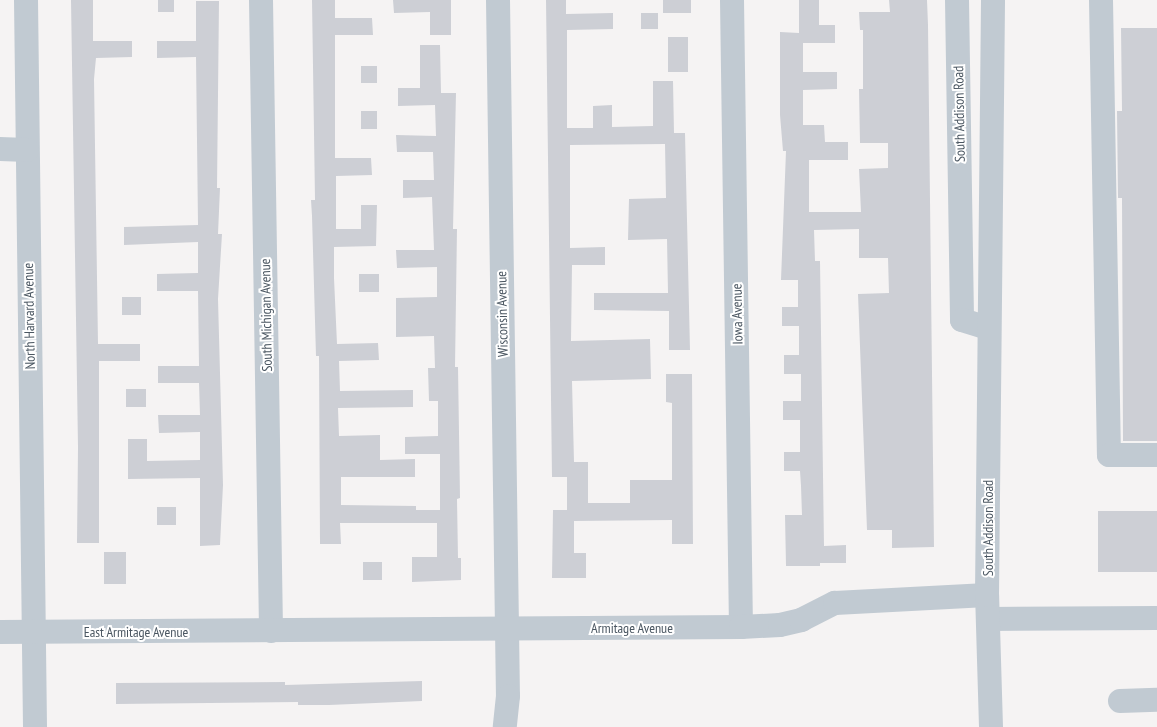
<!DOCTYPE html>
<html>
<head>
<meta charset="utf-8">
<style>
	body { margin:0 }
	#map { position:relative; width:1157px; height:727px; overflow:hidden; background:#f5f3f3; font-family:"PT Sans Narrow",sans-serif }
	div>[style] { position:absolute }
	.building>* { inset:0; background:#cdcfd5; transform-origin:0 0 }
	.minor>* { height:24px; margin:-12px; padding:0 12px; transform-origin:12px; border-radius:12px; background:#c1cad2 }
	span { translate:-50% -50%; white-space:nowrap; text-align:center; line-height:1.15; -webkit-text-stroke:4px #fff; paint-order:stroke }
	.street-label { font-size:14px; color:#4a5661 }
</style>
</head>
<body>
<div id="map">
	<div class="building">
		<i style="clip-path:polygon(71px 0,93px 0,93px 41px,132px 41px,132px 57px,96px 58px,94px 79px,98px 344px,140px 344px,140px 361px,99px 361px,99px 543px,77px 543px,78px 447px)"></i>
		<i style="left:158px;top:0;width:16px;height:12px"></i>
		<i style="clip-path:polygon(312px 0,335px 0,335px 18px,372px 18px,373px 35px,335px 35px,335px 158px,371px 158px,372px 175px,336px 176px,336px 229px,361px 229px,361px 205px,377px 205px,376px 246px,334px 247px,334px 278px,337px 344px,378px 343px,379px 360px,339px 361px,340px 391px,413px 390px,413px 407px,338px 408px,339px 436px,380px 435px,380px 460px,415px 459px,415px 477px,341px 477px,341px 505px,416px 506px,416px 510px,440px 510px,440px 454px,405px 454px,405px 437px,438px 436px,438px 401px,429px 401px,428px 368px,435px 368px,434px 336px,396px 337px,396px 298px,437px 297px,437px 267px,397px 268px,396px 250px,434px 250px,432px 197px,403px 198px,403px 180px,434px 180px,433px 152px,397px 152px,396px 135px,436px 136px,435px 105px,398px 106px,398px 88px,420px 88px,420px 45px,440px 45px,441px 93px,456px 93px,453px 229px,457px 229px,455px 367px,458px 367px,460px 498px,457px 499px,458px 558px,461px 558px,461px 580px,412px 582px,412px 557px,437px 557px,437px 523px,340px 523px,341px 544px,320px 544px,319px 356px,316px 356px,312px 216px,311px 200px,315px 200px)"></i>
		<i style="clip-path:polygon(393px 0,451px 0,451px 35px,430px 35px,430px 12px,394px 13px)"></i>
		<i style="clip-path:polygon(546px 0,566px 0,566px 14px,613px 13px,613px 29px,567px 30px,567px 128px,593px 128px,593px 106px,612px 105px,612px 127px,653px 126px,653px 81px,673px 81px,674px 133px,685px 133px,690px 350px,669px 350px,669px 311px,594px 310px,594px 293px,668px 293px,667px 239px,628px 240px,629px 199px,666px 198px,665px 144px,570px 145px,570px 248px,605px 247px,605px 265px,572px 265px,571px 341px,650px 339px,651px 379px,572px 381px,574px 462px,588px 462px,588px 503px,630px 503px,630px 480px,672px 480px,672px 403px,666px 402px,666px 374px,692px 374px,693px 544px,672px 544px,672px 520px,574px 521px,574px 553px,586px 553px,586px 578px,552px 578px,553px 510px,567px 510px,567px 477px,552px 477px)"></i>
		<i style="left:663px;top:0;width:28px;height:13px"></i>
		<i style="clip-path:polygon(799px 0,819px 0,819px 25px,835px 25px,835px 43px,803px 43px,803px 72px,837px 72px,837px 89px,803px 90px,803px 125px,824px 125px,825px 142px,848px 142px,848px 160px,809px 160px,809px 212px,861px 212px,859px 169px,888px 168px,888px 143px,860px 143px,859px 89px,863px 89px,863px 30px,860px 30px,859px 12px,890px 12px,889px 0,927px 0,928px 25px,934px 547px,892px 548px,892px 530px,867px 530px,858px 294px,889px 293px,888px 258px,859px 258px,859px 229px,814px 230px,815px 261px,820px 261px,824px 546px,846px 545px,846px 563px,820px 563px,820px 566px,786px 566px,785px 515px,802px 515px,801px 486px,800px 471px,784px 471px,784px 452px,800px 452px,800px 420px,783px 420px,783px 401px,801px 401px,801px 374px,784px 374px,784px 355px,799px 355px,799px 326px,782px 326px,782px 307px,798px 307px,798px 280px,781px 280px,786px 151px,783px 151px,780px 115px,780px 32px,799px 33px)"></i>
		<i style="clip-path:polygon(196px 1px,219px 1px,217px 188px,220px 188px,218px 234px,222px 234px,218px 299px,223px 485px,220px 545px,200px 546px,200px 478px,128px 479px,128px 439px,147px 439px,147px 461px,200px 460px,200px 432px,159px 433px,158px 415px,200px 415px,199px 383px,158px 383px,158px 366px,199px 366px,198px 291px,157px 291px,157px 274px,198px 273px,198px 242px,124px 245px,124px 227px,198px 225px,196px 57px,157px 58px,157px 41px,196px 41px)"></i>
		<i style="left:641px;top:13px;width:17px;height:16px"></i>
		<i style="clip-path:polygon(1121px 28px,1157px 28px,1157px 441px,1123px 441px,1122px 198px,1118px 198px,1117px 111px,1122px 111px)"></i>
		<i style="left:688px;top:37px;width:35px;height:20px;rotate:90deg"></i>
		<i style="left:361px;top:66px;width:16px;height:17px"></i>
		<i style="left:361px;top:111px;width:16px;height:18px"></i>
		<i style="left:379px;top:274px;width:18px;height:20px;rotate:90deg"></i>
		<i style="left:141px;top:297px;width:18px;height:19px;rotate:90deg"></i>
		<i style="left:146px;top:389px;width:18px;height:20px;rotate:90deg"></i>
		<i style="left:157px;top:507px;width:19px;height:18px"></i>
		<i style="left:1098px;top:511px;width:59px;height:61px"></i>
		<i style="left:104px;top:552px;width:22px;height:32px"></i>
		<i style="left:382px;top:562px;width:18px;height:19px;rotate:90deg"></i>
		<i style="clip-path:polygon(422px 681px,422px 701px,329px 705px,298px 705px,298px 702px,116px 704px,116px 683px,285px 682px,285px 685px)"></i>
	</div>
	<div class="minor">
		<i style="left:26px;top:0;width:727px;rotate:89.29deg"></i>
		<i style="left:261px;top:0;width:631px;rotate:89.09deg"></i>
		<i style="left:498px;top:0;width:696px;rotate:89.18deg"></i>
		<i style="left:508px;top:696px;width:31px;rotate:96deg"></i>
		<i style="left:732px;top:0;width:627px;rotate:89.18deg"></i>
		<i style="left:957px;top:0;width:320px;rotate:89.1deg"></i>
		<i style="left:962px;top:320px;width:28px;rotate:17deg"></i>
		<i style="left:1101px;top:0;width:455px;rotate:89deg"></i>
		<i style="left:1109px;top:455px;width:48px"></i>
		<i style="left:0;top:149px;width:27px;rotate:2deg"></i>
		<i style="left:988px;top:619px;width:169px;rotate:-0.3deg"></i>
		<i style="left:0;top:632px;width:741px;rotate:-0.39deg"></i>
		<i style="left:741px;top:627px;width:39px;rotate:-3deg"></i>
		<i style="left:780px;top:625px;width:22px;rotate:-13deg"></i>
		<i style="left:801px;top:620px;width:38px;rotate:-27deg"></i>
		<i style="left:835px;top:603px;width:152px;rotate:-3deg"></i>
		<i style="left:1120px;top:701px;width:37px;rotate:-2deg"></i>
		<i style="left:991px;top:727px;width:132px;rotate:-91.7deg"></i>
		<i style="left:987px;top:595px;width:595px;rotate:-89.42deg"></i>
	</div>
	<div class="street-label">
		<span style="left:959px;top:114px;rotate:-91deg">South Addison Road</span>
		<span style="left:502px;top:314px;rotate:-91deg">Wisconsin Avenue</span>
		<span style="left:737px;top:314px;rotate:-91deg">Iowa Avenue</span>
		<span style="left:266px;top:315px;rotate:-91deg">South Michigan Avenue</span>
		<span style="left:29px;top:316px;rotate:-91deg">North Harvard Avenue</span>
		<span style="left:988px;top:528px;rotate:-90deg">South Addison Road</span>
		<span style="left:632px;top:628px">Armitage Avenue</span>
		<span style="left:136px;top:632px">East Armitage Avenue</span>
	</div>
</div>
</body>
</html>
